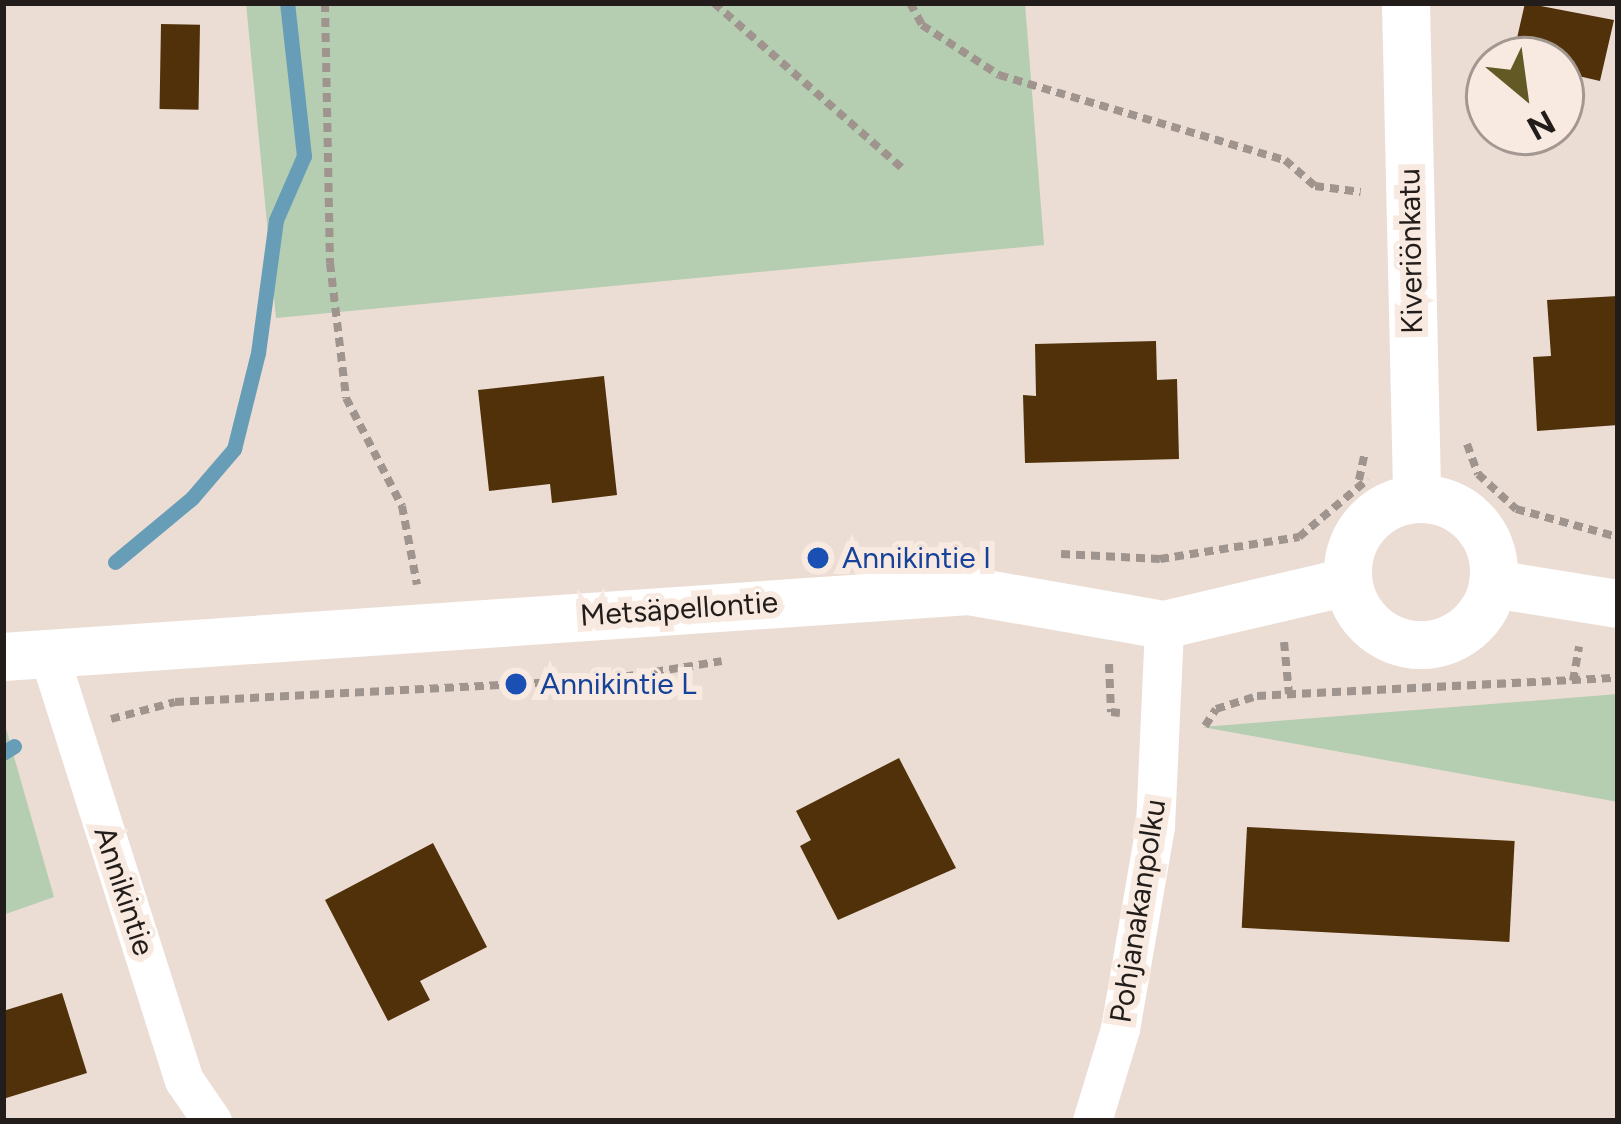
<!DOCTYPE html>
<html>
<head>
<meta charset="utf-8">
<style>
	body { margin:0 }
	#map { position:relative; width:1621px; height:1124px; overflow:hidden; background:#ecddd4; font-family:Figtree,sans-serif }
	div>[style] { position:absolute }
	.green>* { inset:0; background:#b5cdb0 }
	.stream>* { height:15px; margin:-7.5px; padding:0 7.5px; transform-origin:7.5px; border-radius:7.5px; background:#689db7 }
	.building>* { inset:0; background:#503109; transform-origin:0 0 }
	.path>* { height:8px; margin-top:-4px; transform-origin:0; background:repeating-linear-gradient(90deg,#9f948e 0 9px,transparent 0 15px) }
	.minor>* { height:39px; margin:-19.5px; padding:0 19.5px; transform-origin:19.5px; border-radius:19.5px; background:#fff }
	.tertiary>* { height:48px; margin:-24px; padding:0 24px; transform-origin:24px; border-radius:24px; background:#fff }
	.tertiary>.ring { margin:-24px; padding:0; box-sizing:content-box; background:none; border:48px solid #fff; border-radius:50% }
	.dots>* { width:33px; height:33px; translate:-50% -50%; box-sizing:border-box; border:6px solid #f9eae1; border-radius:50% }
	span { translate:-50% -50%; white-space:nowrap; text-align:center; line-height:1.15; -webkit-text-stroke:12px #f9eae1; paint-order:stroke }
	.street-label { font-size:30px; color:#221d1a }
	.transit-label { font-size:30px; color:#164399 }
	.left { translate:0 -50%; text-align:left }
	.frame { position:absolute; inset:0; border:6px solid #221d1a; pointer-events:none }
	.north { position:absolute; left:1465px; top:36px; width:120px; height:120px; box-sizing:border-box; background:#f9eae1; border:3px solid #a39891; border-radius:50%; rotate:151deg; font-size:33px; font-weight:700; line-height:48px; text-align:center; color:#221d1a }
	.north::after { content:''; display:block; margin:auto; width:42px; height:54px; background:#625925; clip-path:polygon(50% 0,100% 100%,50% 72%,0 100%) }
</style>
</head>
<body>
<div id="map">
	<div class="green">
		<i style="clip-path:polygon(246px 3px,1025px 3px,1044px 245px,276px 318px)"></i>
		<i style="clip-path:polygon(1618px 694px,1618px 802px,1202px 727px)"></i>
		<i style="clip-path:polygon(3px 718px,54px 897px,3px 915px)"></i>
	</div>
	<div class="stream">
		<i style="left:115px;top:562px;width:100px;rotate:-39.7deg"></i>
		<i style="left:192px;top:498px;width:65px;rotate:-49.4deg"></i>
		<i style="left:234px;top:449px;width:99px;rotate:-76deg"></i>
		<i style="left:258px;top:353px;width:134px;rotate:-82.3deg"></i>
		<i style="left:276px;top:220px;width:70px;rotate:-66.4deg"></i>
		<i style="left:304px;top:156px;width:154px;rotate:-96.3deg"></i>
		<i style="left:3px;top:753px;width:13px;rotate:-32deg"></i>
	</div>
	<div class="building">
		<i style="clip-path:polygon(1525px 3px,1614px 20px,1600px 81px,1561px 72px,1561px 60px,1512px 60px)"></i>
		<i style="left:161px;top:24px;width:39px;height:85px;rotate:1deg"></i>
		<i style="clip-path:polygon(1618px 296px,1618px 425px,1537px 431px,1533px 357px,1551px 356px,1547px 300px)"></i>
		<i style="clip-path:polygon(1156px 341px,1157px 380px,1177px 379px,1179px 459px,1025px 463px,1023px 395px,1036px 396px,1035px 344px)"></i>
		<i style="clip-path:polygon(604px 376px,617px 495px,552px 503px,550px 484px,489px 491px,478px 390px)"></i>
		<i style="clip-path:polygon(899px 758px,956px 868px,838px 920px,800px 846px,811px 840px,796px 811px)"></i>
		<i style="left:1247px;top:827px;width:268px;height:101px;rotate:3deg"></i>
		<i style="clip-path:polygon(433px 843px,487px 947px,420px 981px,430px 1000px,388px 1021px,325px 900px)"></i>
		<i style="clip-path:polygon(62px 993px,87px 1073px,3px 1099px,3px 1011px)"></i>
	</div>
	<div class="path">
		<i style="left:325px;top:3px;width:260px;rotate:88.9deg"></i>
		<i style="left:330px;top:263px;width:136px;rotate:83.2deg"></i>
		<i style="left:346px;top:398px;width:122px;rotate:62.6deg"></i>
		<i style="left:402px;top:506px;width:80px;rotate:79.2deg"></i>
		<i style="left:714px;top:3px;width:252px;rotate:41.3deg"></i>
		<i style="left:910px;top:3px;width:25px;rotate:61deg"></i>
		<i style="left:922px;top:25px;width:92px;rotate:33deg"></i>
		<i style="left:999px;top:75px;width:298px;rotate:16.6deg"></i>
		<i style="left:1285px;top:160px;width:40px;rotate:41deg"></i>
		<i style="left:1315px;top:186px;width:46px;rotate:7.4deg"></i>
		<i style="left:1467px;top:444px;width:32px;rotate:70deg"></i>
		<i style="left:1478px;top:474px;width:52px;rotate:42.6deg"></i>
		<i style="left:1516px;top:509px;width:106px;rotate:15.4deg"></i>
		<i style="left:1359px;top:480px;width:29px;rotate:-78deg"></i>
		<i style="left:1061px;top:554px;width:99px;rotate:2.9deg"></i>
		<i style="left:1160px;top:559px;width:141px;rotate:-9deg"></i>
		<i style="left:1299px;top:537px;width:90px;rotate:-40deg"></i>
		<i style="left:1284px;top:642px;width:52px;rotate:84.5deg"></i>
		<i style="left:1109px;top:664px;width:48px;rotate:87.6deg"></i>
		<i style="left:1111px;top:712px;width:9px;rotate:6deg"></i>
		<i style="left:1573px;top:681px;width:35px;rotate:-80deg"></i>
		<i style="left:111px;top:719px;width:66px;rotate:-14.9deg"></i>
		<i style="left:175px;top:702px;width:436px;rotate:-3deg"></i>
		<i style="left:610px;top:679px;width:113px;rotate:-9.1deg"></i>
		<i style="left:1205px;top:726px;width:20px;rotate:-57deg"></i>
		<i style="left:1216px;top:709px;width:43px;rotate:-17.6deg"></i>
		<i style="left:1257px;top:696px;width:361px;rotate:-2.9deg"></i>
	</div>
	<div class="minor">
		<i style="left:49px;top:655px;width:446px;rotate:72.4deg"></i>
		<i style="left:184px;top:1080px;width:50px;rotate:55.7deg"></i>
		<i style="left:1092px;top:1121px;width:96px;rotate:-73.1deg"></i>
		<i style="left:1120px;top:1029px;width:206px;rotate:-80.2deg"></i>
		<i style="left:1155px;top:826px;width:201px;rotate:-87.4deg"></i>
	</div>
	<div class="tertiary">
		<i style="left:1406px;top:3px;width:496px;rotate:88.7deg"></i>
		<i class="ring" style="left:1348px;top:499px;width:98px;height:98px"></i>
		<i style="left:1493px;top:584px;width:127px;rotate:9.1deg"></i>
		<i style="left:3px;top:657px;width:968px;rotate:-3.91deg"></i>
		<i style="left:969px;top:591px;width:198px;rotate:9.9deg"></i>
		<i style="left:1164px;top:625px;width:189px;rotate:-13.2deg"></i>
	</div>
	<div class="dots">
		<i style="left:818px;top:558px;background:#1a4fb4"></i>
		<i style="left:516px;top:684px;background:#1a4fb4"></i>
	</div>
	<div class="street-label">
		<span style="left:1411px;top:251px;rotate:-91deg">Kiveriönkatu</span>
		<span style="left:679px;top:609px;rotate:-4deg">Metsäpellontie</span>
		<span style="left:124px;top:891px;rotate:72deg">Annikintie</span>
		<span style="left:1138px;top:911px;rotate:-81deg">Pohjanakanpolku</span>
	</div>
	<div class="transit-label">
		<span class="left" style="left:842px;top:558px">Annikintie I</span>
		<span class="left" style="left:540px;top:684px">Annikintie L</span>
	</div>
	<div class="frame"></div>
	<div class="north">N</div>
</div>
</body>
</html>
